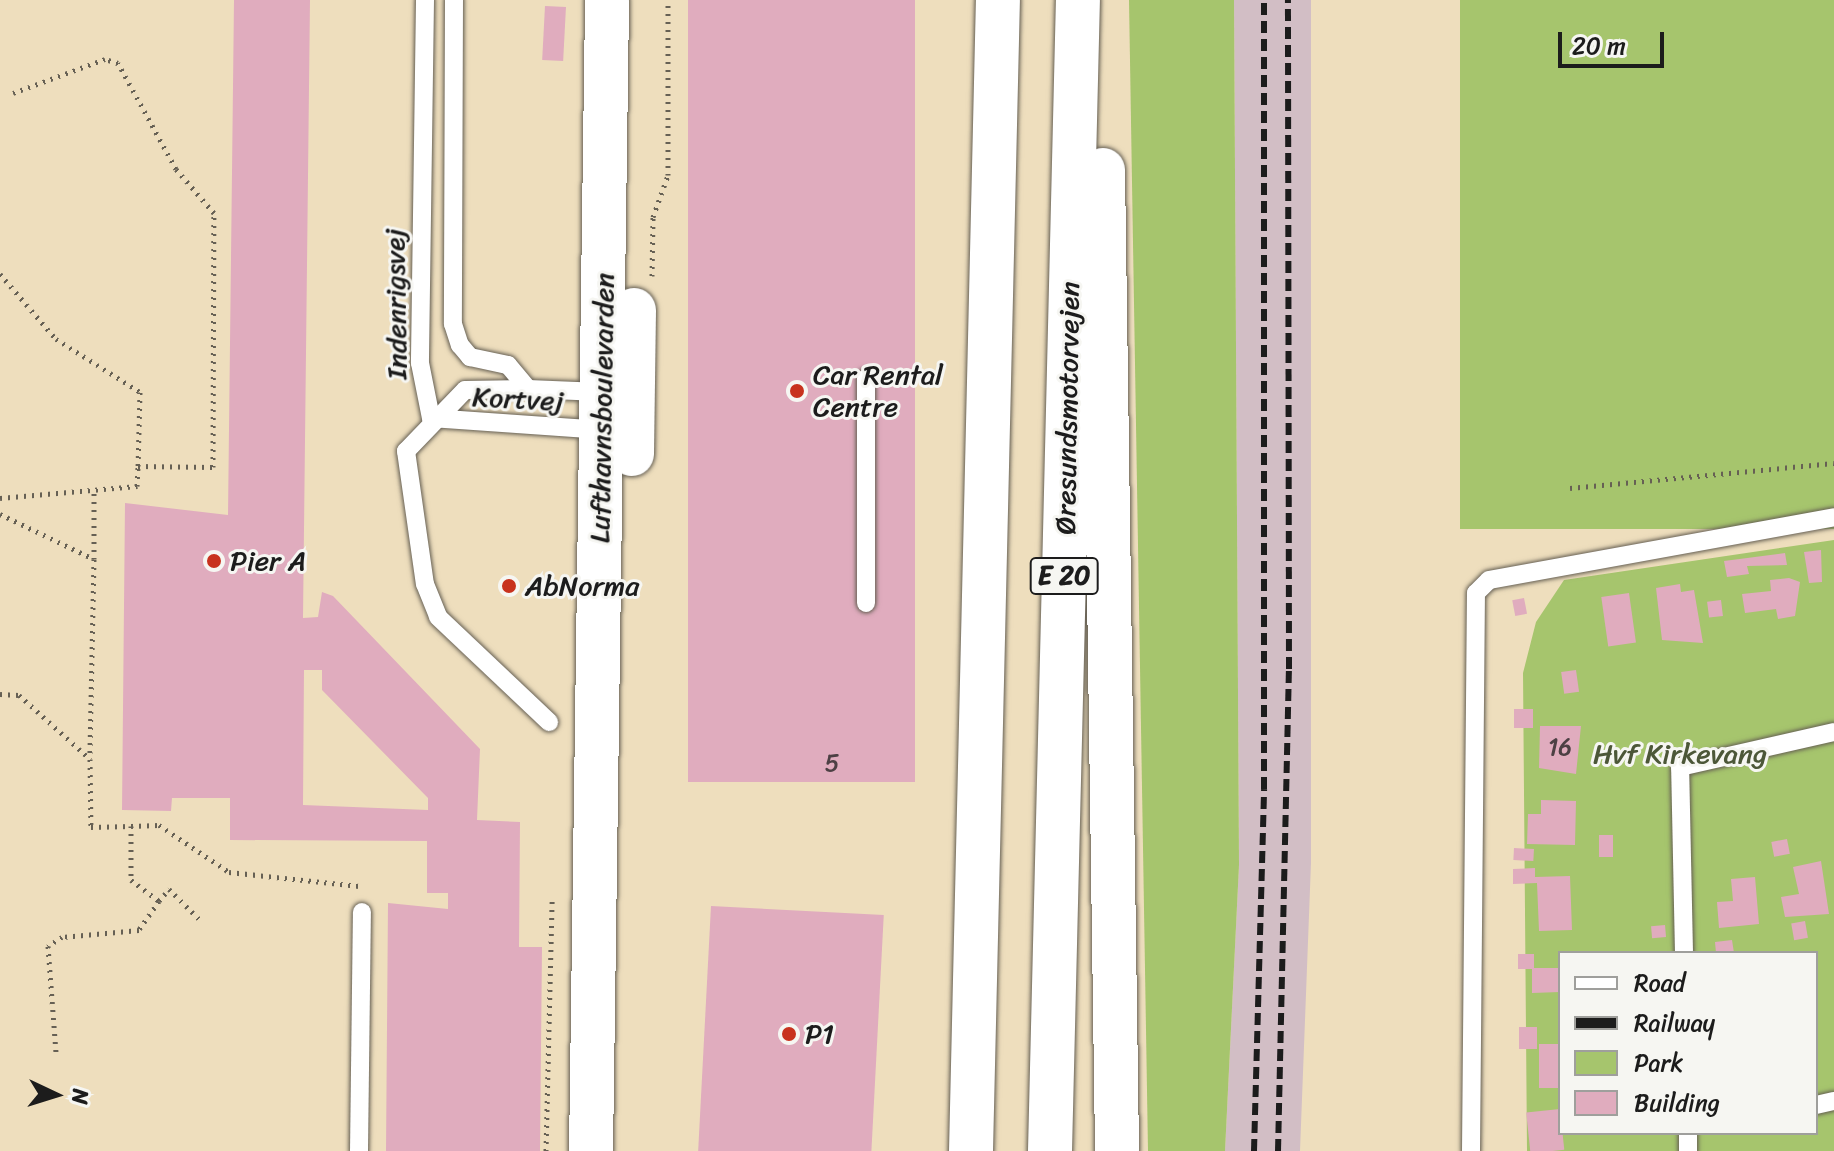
<!DOCTYPE html>
<html>
<head>
<meta charset="utf-8">
<style>
	body { margin:0 }
	#map { position:relative; width:1834px; height:1151px; overflow:hidden; background:#eedebd; font-family:Sriracha,sans-serif }
	div>[style] { position:absolute }
	.industrial>* { inset:0; background:#d2bec5 }
	.green>* { inset:0; background:#a6c56d; transform-origin:0 0 }
	.building>* { inset:0; background:#e0acbe; transform-origin:0 0 }
	.path>* { height:5px; margin-top:-2.5px; transform-origin:0; background:repeating-linear-gradient(90deg,#666054 0 2px,transparent 0 8px) }
	.roads { filter:drop-shadow(0 0 2px #666054) drop-shadow(0 0 2px #666054) }
	.service>* { height:18px; margin:-9px; padding:0 9px; transform-origin:9px; border-radius:9px; background:#fff }
	.tertiary>* { height:44px; margin:-22px; padding:0 22px; transform-origin:22px; border-radius:22px; background:#fff }
	.motorway>* { height:44px; margin:-22px; padding:0 22px; transform-origin:22px; border-radius:22px; background:#fff }
	.rail>* { height:6px; margin-top:-3px; transform-origin:0; background:repeating-linear-gradient(90deg,#1c1c1c 0 12px,transparent 0 18px) }
	.dots>* { width:22px; height:22px; translate:-50% -50%; box-sizing:border-box; border:4px solid #f6f6f2; border-radius:50% }
	span { translate:-50% -50%; white-space:nowrap; text-align:center; line-height:1.15; -webkit-text-stroke:6px #f6f6f2; paint-order:stroke }
	.number-label { font-size:24px; color:#4d4044 }
	.number-label span { -webkit-text-stroke-width:0 }
	.shield-label span { padding:2px 6px; background:#f6f6f2; border:2px solid; border-radius:6px; -webkit-text-stroke-width:0 }
	.shield-label { font-size:26px; color:#1c1c1c; font-weight:700 }
	.street-label { font-size:28px; color:#1c1c1c }
	.poi-label { font-size:28px; color:#1c1c1c }
	.left { translate:0 -50%; text-align:left }
	.park-label { font-size:28px; color:#4c5738 }
	.legend { position:absolute; left:1558px; top:951px; width:260px; height:184px; box-sizing:border-box; background:#f6f6f2; border:2px solid #9f9f9c; margin:0; padding:10px 14px; list-style:none; font-size:24px; color:#1c1c1c }
	.legend li { display:flex; align-items:center; gap:16px; height:40px }
	.legend b { width:40px; border:2px solid #9f9f9c }
	.north { position:absolute; left:16px; top:1055px; width:80px; height:80px; -webkit-text-stroke:6px #f6f6f2; paint-order:stroke; rotate:94deg; font-size:22px; font-weight:700; line-height:32px; text-align:center; color:#1c1c1c }
	.north::after { content:''; display:block; margin:auto; width:28px; height:36px; background:#1c1c1c; clip-path:polygon(50% 0,100% 100%,50% 72%,0 100%) }
	.scale { position:absolute; left:1558px; top:32px; width:106px; height:36px; box-sizing:border-box; border:4px solid #1c1c1c; border-top:0; padding-left:10px; font-size:24px; line-height:28px; white-space:nowrap; color:#1c1c1c; -webkit-text-stroke:6px #f6f6f2; paint-order:stroke }
</style>
</head>
<body>
<div id="map">
	<div class="industrial">
		<i style="clip-path:polygon(1234px 0,1311px 0,1311px 863px,1300px 1151px,1225px 1151px,1239px 865px)"></i>
	</div>
	<div class="green">
		<i style="clip-path:polygon(1129px 0,1234px 0,1239px 865px,1225px 1151px,1148px 1151px)"></i>
		<i style="left:1460px;top:0;width:374px;height:529px"></i>
		<i style="clip-path:polygon(evenodd,1834px 540px,1834px 1151px,1527px 1151px,1523px 673px,1536px 622px,1564px 580px,1834px 540px,1560px 953px,1816px 953px,1816px 1133px,1560px 1133px,1560px 953px)"></i>
	</div>
	<div class="building">
		<i style="clip-path:polygon(evenodd,234px 0,310px 0,303px 618px,318px 617px,322px 592px,333px 596px,480px 749px,477px 820px,520px 822px,519px 947px,542px 947px,540px 1151px,386px 1151px,388px 903px,448px 909px,448px 893px,427px 893px,427px 841px,230px 840px,230px 798px,172px 798px,171px 811px,122px 810px,125px 503px,228px 515px,234px 0,304px 670px,322px 670px,322px 690px,428px 798px,428px 810px,303px 805px,304px 670px)"></i>
		<i style="left:688px;top:0;width:227px;height:782px"></i>
		<i style="left:545px;top:6px;width:21px;height:54px;rotate:3deg"></i>
		<i style="clip-path:polygon(1821px 550px,1822px 582px,1809px 583px,1804px 552px)"></i>
		<i style="clip-path:polygon(1785px 553px,1787px 565px,1747px 566px,1749px 574px,1727px 577px,1724px 561px)"></i>
		<i style="clip-path:polygon(1789px 578px,1800px 582px,1795px 616px,1778px 619px,1776px 609px,1745px 613px,1742px 594px,1771px 591px,1770px 580px)"></i>
		<i style="clip-path:polygon(1680px 584px,1681px 592px,1694px 590px,1703px 643px,1662px 640px,1656px 588px)"></i>
		<i style="left:1629px;top:593px;width:50px;height:28px;rotate:82deg"></i>
		<i style="left:1524px;top:598px;width:16px;height:12px;rotate:79deg"></i>
		<i style="left:1721px;top:600px;width:16px;height:14px;rotate:83deg"></i>
		<i style="left:1576px;top:670px;width:22px;height:15px;rotate:82deg"></i>
		<i style="left:1514px;top:709px;width:19px;height:19px"></i>
		<i style="clip-path:polygon(1540px 726px,1581px 726px,1576px 774px,1539px 768px)"></i>
		<i style="clip-path:polygon(1541px 800px,1576px 801px,1575px 845px,1527px 844px,1528px 814px,1541px 814px)"></i>
		<i style="left:1599px;top:835px;width:14px;height:22px"></i>
		<i style="left:1787px;top:839px;width:15px;height:16px;rotate:79deg"></i>
		<i style="left:1514px;top:848px;width:20px;height:12px;rotate:3deg"></i>
		<i style="clip-path:polygon(1821px 861px,1829px 914px,1785px 917px,1781px 897px,1799px 894px,1793px 867px)"></i>
		<i style="clip-path:polygon(1535px 868px,1535px 877px,1570px 876px,1572px 930px,1539px 931px,1537px 883px,1513px 884px,1513px 869px)"></i>
		<i style="clip-path:polygon(1755px 877px,1759px 924px,1719px 928px,1717px 902px,1733px 901px,1731px 879px)"></i>
		<i style="left:711px;top:906px;width:173px;height:246px;rotate:3deg"></i>
		<i style="left:1805px;top:921px;width:17px;height:14px;rotate:80deg"></i>
		<i style="left:1665px;top:925px;width:12px;height:14px;rotate:85deg"></i>
		<i style="clip-path:polygon(1732px 940px,1734px 953px,1716px 953px,1715px 942px)"></i>
		<i style="clip-path:polygon(1518px 954px,1534px 954px,1534px 968px,1560px 968px,1560px 992px,1532px 993px,1532px 969px,1518px 969px)"></i>
		<i style="left:1519px;top:1027px;width:18px;height:22px"></i>
		<i style="left:1539px;top:1044px;width:21px;height:44px"></i>
		<i style="left:1560px;top:1109px;width:41px;height:34px;rotate:84deg"></i>
	</div>
	<div class="path">
		<i style="left:0;top:274px;width:86px;rotate:49.3deg"></i>
		<i style="left:56px;top:339px;width:99px;rotate:32.2deg"></i>
		<i style="left:140px;top:392px;width:74px;rotate:91.5deg"></i>
		<i style="left:652px;top:276px;width:59px;rotate:-89deg"></i>
		<i style="left:653px;top:217px;width:45px;rotate:-70.3deg"></i>
		<i style="left:668px;top:175px;width:175px;rotate:-90deg"></i>
		<i style="left:1570px;top:488px;width:265px;rotate:-5.4deg"></i>
		<i style="left:0;top:498px;width:138px;rotate:-5deg"></i>
		<i style="left:137px;top:486px;width:20px;rotate:-87deg"></i>
		<i style="left:138px;top:466px;width:75px;rotate:0.8deg"></i>
		<i style="left:213px;top:467px;width:254px;rotate:-89.8deg"></i>
		<i style="left:214px;top:213px;width:58px;rotate:-130.8deg"></i>
		<i style="left:176px;top:169px;width:121px;rotate:-118.7deg"></i>
		<i style="left:118px;top:63px;width:14px;rotate:-163deg"></i>
		<i style="left:105px;top:59px;width:98px;rotate:159.7deg"></i>
		<i style="left:0;top:514px;width:104px;rotate:25.6deg"></i>
		<i style="left:94px;top:559px;width:199px;rotate:91.2deg"></i>
		<i style="left:94px;top:559px;width:71px;rotate:-90deg"></i>
		<i style="left:0;top:694px;width:19px;rotate:3deg"></i>
		<i style="left:19px;top:695px;width:96px;rotate:42deg"></i>
		<i style="left:90px;top:759px;width:68px;rotate:89.2deg"></i>
		<i style="left:91px;top:827px;width:40px;rotate:-1.4deg"></i>
		<i style="left:131px;top:826px;width:54px;rotate:90deg"></i>
		<i style="left:131px;top:880px;width:35px;rotate:37deg"></i>
		<i style="left:159px;top:901px;width:35px;rotate:125deg"></i>
		<i style="left:139px;top:930px;width:77px;rotate:174.8deg"></i>
		<i style="left:62px;top:937px;width:17px;rotate:147deg"></i>
		<i style="left:48px;top:946px;width:106px;rotate:85.7deg"></i>
		<i style="left:131px;top:826px;width:28px;rotate:-2deg"></i>
		<i style="left:159px;top:825px;width:84px;rotate:33.9deg"></i>
		<i style="left:229px;top:872px;width:131px;rotate:6.1deg"></i>
		<i style="left:159px;top:901px;width:16px;rotate:-50deg"></i>
		<i style="left:169px;top:889px;width:45px;rotate:45deg"></i>
		<i style="left:546px;top:1151px;width:252px;rotate:-88.6deg"></i>
	</div>
	<div class="roads">
		<div class="service">
			<i style="left:425px;top:0;width:363px;rotate:90.8deg"></i>
			<i style="left:420px;top:363px;width:56px;rotate:78.7deg"></i>
			<i style="left:454px;top:0;width:324px;rotate:90.2deg"></i>
			<i style="left:453px;top:324px;width:22px;rotate:72deg"></i>
			<i style="left:460px;top:345px;width:16px;rotate:50deg"></i>
			<i style="left:470px;top:357px;width:39px;rotate:12deg"></i>
			<i style="left:508px;top:365px;width:31px;rotate:50deg"></i>
			<i style="left:528px;top:389px;width:73px;rotate:2.4deg"></i>
			<i style="left:866px;top:378px;width:225px;rotate:90deg"></i>
			<i style="left:528px;top:389px;width:63px;rotate:179.1deg"></i>
			<i style="left:465px;top:390px;width:85px;rotate:134deg"></i>
			<i style="left:406px;top:451px;width:134px;rotate:81.9deg"></i>
			<i style="left:425px;top:584px;width:35px;rotate:68deg"></i>
			<i style="left:438px;top:617px;width:153px;rotate:43.4deg"></i>
			<i style="left:431px;top:418px;width:172px;rotate:4deg"></i>
			<i style="left:1684px;top:953px;width:186px;rotate:-91.2deg"></i>
			<i style="left:1680px;top:767px;width:158px;rotate:-12.8deg"></i>
			<i style="left:1816px;top:1105px;width:18px;rotate:-13deg"></i>
			<i style="left:1688px;top:1133px;width:18px;rotate:90deg"></i>
			<i style="left:359px;top:1151px;width:239px;rotate:-89.3deg"></i>
			<i style="left:1471px;top:1151px;width:558px;rotate:-89.49deg"></i>
			<i style="left:1476px;top:593px;width:18px;rotate:-45deg"></i>
			<i style="left:1489px;top:580px;width:351px;rotate:-10.3deg"></i>
		</div>
		<div class="tertiary">
			<i style="left:632px;top:454px;width:144px;rotate:-89.2deg"></i>
			<i style="left:591px;top:1151px;width:1151px;rotate:-89.2deg"></i>
		</div>
		<div class="motorway">
			<i style="left:1103px;top:170px;width:981px;rotate:89.18deg"></i>
			<i style="left:971px;top:1151px;width:1151px;rotate:-88.66deg"></i>
			<i style="left:1050px;top:1151px;width:1151px;rotate:-88.61deg"></i>
		</div>
	</div>
	<div class="rail">
		<i style="left:1254px;top:1151px;width:362px;rotate:-88.4deg"></i>
		<i style="left:1264px;top:789px;width:789px;rotate:-90deg"></i>
		<i style="left:1278px;top:1151px;width:482px;rotate:-88.7deg"></i>
		<i style="left:1289px;top:669px;width:669px;rotate:-90.09deg"></i>
	</div>
	<div class="dots">
		<i style="left:797px;top:391px;background:#c8321e"></i>
		<i style="left:214px;top:561px;background:#c8321e"></i>
		<i style="left:509px;top:586px;background:#c8321e"></i>
		<i style="left:789px;top:1034px;background:#c8321e"></i>
	</div>
	<div class="number-label">
		<span style="left:1560px;top:748px">16</span>
		<span style="left:832px;top:764px">5</span>
	</div>
	<div class="shield-label">
		<span style="left:1064px;top:576px">E 20</span>
	</div>
	<div class="street-label">
		<span style="left:396px;top:304px;rotate:-91deg">Indenrigsvej</span>
		<span style="left:518px;top:399px;rotate:3deg">Kortvej</span>
		<span style="left:602px;top:408px;rotate:-89deg">Lufthavnsboulevarden</span>
		<span style="left:1068px;top:408px;rotate:-89deg">Øresundsmotorvejen</span>
	</div>
	<div class="poi-label">
		<span class="left" style="left:813px;top:391px">Car Rental<br>Centre</span>
		<span class="left" style="left:230px;top:561px">Pier A</span>
		<span class="left" style="left:525px;top:586px">AbNorma</span>
		<span class="left" style="left:805px;top:1034px">P1</span>
	</div>
	<div class="park-label">
		<span style="left:1680px;top:754px">Hvf Kirkevang</span>
	</div>
	<ul class="legend">
	<li><b style="height:10px;background:#fff"></b>Road</li>
	<li><b style="height:10px;background:#1c1c1c"></b>Railway</li>
	<li><b style="height:22px;background:#a6c56d"></b>Park</li>
	<li><b style="height:22px;background:#e0acbe"></b>Building</li>
	</ul>
	<div class="north">N</div>
	<div class="scale">20 m</div>
</div>
</body>
</html>
